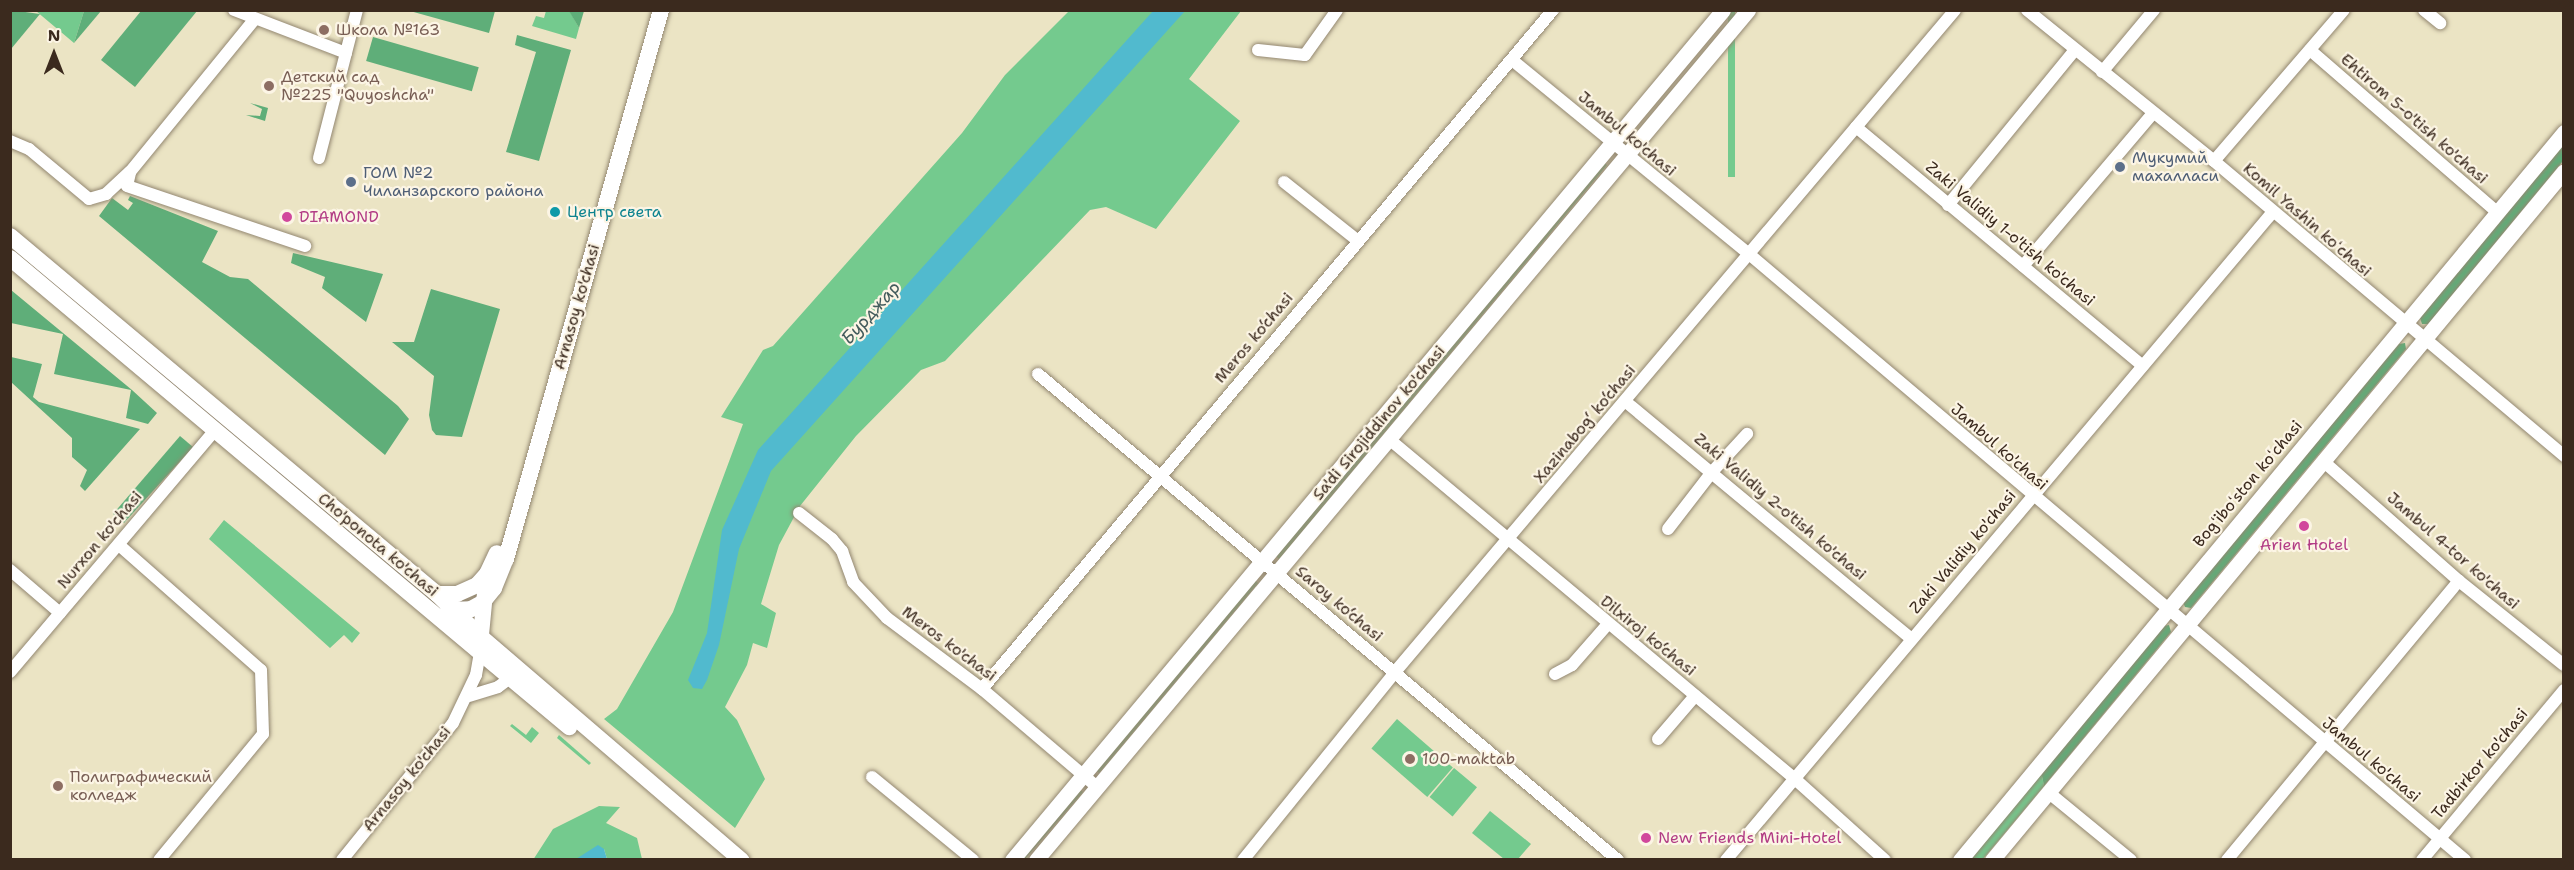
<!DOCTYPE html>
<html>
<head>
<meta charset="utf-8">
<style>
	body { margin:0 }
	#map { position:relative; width:2574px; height:870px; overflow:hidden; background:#ebe4c4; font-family:"Shantell Sans",sans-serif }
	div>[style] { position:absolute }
	.green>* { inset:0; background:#74ca8e; transform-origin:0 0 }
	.forest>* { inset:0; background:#5fae79; transform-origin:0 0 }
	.water>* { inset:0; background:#51bace }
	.roads { filter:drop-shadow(0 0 2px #938771) drop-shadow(0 0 2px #938771) }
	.minor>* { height:12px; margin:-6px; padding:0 6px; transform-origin:6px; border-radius:6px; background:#fff }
	.tertiary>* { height:15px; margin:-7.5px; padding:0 7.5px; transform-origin:7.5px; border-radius:7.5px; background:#fff }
	.secondary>* { height:16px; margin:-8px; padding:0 8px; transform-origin:8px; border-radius:8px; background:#fff }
	.dots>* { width:16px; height:16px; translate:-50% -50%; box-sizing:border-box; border:3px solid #fcf5e5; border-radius:50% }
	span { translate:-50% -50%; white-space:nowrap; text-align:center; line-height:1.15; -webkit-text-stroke:4.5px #fcf5e5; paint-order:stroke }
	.education-label { font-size:16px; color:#785e54 }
	.left { translate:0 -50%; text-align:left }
	.street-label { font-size:16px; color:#3b2a1e }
	.service-label { font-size:16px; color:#4e5e75 }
	.culture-label { font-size:16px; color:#0d838f }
	.hotel-label { font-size:16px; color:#b23c85 }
	.water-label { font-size:18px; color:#435c5c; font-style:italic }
	.frame { position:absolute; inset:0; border:12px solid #3b2a1e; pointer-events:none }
	.north { position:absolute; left:24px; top:24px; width:60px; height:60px; -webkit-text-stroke:4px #fcf5e5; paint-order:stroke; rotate:0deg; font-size:16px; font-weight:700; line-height:24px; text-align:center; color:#3b2a1e }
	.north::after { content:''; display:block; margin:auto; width:21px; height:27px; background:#3b2a1e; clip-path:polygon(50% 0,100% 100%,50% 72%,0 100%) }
</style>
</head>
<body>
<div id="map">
	<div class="green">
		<i style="clip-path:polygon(569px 10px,579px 28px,576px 39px,532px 26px,536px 16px,544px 18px,546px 11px)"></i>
		<i style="clip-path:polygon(36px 11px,84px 11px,74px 43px)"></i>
		<i style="clip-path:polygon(1069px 11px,1241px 11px,1189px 79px,1240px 121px,1156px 229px,1106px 207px,1090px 210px,945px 361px,921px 370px,856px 436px,800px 506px,779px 545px,761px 604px,776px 613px,767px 648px,753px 643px,747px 665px,725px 707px,737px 720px,765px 779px,735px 828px,604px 719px,617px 709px,673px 612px,743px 424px,721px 417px,763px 350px,773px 346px,962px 133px,1005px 75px)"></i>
		<i style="left:1728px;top:11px;width:7px;height:166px"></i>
		<i style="clip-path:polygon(1603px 162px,1607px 165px,1279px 559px,1274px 554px)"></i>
		<i style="clip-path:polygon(224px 520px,360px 633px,352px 643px,344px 635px,330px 648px,209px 539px)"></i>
		<i style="clip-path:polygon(1255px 580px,1258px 583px,1099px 773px,1095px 769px)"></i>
		<i style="left:1397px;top:719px;width:74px;height:39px;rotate:41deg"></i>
		<i style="clip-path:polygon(512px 724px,526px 735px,532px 727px,539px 733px,531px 743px,510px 726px)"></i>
		<i style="clip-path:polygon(559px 735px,591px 763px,589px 765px,557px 738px)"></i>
		<i style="left:1454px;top:768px;width:30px;height:38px;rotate:40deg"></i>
		<i style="clip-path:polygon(2041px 771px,2044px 786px,1983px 859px,1968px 860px)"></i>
		<i style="clip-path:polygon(1079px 789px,1083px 792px,1025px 859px,1019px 860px)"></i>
		<i style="clip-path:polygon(599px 806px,620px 807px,606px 823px,637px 838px,642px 859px,607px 859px,604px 849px,576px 859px,533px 860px,553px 829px)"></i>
		<i style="clip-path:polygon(1490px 811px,1531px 844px,1518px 859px,1504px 859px,1472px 833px)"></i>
	</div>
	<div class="forest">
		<i style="clip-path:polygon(11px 10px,40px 14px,11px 49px,10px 11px)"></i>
		<i style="clip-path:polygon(84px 11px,101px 11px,74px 43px)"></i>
		<i style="clip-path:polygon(141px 11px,197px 11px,135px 87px,101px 60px)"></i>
		<i style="clip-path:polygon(410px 11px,495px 10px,495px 11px,489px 33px)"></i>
		<i style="clip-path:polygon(569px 11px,584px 11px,579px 28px)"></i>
		<i style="clip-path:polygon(517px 35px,571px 50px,539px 161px,506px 152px,536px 52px,515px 45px)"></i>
		<i style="left:373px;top:37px;width:110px;height:25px;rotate:16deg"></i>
		<i style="clip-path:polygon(250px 103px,268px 108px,265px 121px,246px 115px,260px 116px,262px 109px)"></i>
		<i style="clip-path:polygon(2563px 145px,2563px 161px,2428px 324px,2422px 324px,2420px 318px)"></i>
		<i style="clip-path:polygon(130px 196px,218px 231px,202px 262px,230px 277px,248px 279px,398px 406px,409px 419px,385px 455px,99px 216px,112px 198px,128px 210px,133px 203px,128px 200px)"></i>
		<i style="clip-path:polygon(293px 253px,383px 274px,366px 322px,322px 288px,325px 277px,291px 263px)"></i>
		<i style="clip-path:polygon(431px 289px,500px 309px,462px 437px,436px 435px,432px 430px,429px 415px,434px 376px,392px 342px,414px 342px)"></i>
		<i style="clip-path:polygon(11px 290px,132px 390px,157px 413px,148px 424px,126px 418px,131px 390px,54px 374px,63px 334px,11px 323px)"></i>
		<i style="clip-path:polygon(2405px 343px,2406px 349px,2191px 608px,2185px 607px,2183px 602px,2399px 344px)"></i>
		<i style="clip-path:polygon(11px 357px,42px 364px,33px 397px,39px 402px,140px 429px,85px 491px,80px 486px,87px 470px,72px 457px,72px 438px,11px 382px)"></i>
		<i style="clip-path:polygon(180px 436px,193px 447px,124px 523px,113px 514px)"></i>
		<i style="clip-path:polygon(2169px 625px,2171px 632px,2044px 786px,2041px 771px,2163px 626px)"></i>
	</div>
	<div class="water">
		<i style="clip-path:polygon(1153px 11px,1185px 11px,771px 471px,739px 549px,719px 645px,707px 680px,702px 689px,693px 688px,688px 680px,707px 633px,722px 530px,758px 450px)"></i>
		<i style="clip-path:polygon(598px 845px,604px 849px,607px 859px,576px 859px)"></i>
	</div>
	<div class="roads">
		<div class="minor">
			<i style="left:234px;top:10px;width:120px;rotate:21deg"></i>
			<i style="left:2027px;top:10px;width:240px;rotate:38.9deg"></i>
			<i style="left:2214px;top:161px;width:458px;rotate:40.1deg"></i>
			<i style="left:2424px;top:10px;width:21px;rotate:39deg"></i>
			<i style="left:1258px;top:50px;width:47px;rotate:6.1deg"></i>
			<i style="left:1305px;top:55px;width:55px;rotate:-54.6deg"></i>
			<i style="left:2310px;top:50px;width:247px;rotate:40.9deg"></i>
			<i style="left:1512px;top:60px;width:306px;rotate:39.3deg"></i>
			<i style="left:1749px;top:254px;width:938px;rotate:40.24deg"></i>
			<i style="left:2102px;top:72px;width:81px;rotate:-50deg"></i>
			<i style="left:1856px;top:127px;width:373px;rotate:39.8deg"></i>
			<i style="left:10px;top:141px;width:21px;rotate:23deg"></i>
			<i style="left:29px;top:149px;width:78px;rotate:39.8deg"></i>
			<i style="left:89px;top:199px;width:18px;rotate:-16deg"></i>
			<i style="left:106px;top:194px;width:33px;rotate:-43deg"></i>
			<i style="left:130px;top:172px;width:195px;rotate:-50.8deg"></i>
			<i style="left:319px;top:158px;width:153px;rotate:-75.6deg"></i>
			<i style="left:2214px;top:161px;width:199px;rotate:-49.3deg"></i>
			<i style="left:130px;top:173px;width:13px;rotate:103deg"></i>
			<i style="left:127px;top:186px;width:188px;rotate:18.6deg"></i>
			<i style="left:1284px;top:182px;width:93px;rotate:38.5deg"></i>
			<i style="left:1948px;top:205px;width:199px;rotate:-50.7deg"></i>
			<i style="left:2023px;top:266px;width:201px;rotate:-49.6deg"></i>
			<i style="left:1038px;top:374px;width:757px;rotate:39.96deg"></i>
			<i style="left:1626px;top:402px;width:371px;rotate:39.7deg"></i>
			<i style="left:1389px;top:439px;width:530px;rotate:39.94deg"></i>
			<i style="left:1795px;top:779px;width:121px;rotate:42deg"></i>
			<i style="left:2323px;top:461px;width:181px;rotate:41.4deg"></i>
			<i style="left:2459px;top:581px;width:134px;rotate:38.7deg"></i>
			<i style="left:799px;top:513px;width:42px;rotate:38.2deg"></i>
			<i style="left:832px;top:539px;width:16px;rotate:50deg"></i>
			<i style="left:842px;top:551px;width:33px;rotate:70deg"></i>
			<i style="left:853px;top:582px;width:50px;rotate:46.6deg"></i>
			<i style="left:887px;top:618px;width:119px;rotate:36.8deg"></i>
			<i style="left:982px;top:689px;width:151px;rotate:40.4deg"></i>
			<i style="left:1668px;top:529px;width:72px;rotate:-52.3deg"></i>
			<i style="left:1712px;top:472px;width:52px;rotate:-47.4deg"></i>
			<i style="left:119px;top:545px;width:189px;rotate:41.4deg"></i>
			<i style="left:261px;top:670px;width:64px;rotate:88.2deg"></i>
			<i style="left:263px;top:734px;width:163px;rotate:129.5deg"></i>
			<i style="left:10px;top:570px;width:66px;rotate:40.7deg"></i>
			<i style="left:10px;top:672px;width:317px;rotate:-49.7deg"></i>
			<i style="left:1555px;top:674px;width:19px;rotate:-28deg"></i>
			<i style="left:1572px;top:665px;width:53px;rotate:-48.8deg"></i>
			<i style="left:982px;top:689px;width:887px;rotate:-49.94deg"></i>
			<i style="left:469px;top:696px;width:30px;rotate:-17deg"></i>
			<i style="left:498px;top:687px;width:15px;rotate:-37deg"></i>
			<i style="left:1658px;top:739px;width:57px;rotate:-49.3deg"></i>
			<i style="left:872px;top:777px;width:131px;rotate:39.4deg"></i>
			<i style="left:2048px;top:792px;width:107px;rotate:39.3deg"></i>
			<i style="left:342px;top:860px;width:176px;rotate:-51deg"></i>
			<i style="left:453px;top:723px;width:53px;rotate:-64.4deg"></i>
			<i style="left:476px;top:675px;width:23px;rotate:-80deg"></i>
			<i style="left:1243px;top:860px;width:242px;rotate:-51deg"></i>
			<i style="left:1395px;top:672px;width:867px;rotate:-49.77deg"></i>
			<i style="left:1726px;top:860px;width:847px;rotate:-49.84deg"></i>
			<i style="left:2227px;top:860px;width:363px;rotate:-50.3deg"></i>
			<i style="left:2422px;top:860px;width:222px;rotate:-50.1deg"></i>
		</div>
		<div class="tertiary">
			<i style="left:1012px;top:860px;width:1108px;rotate:-50.09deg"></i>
			<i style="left:1036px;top:860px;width:1109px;rotate:-50.05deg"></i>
			<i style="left:1960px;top:860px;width:946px;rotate:-50.32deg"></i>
			<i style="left:1992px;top:860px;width:895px;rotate:-50.3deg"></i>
		</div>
		<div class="secondary">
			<i style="left:10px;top:236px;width:557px;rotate:39.98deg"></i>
			<i style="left:437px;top:594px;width:62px;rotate:44.3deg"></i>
			<i style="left:481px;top:637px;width:343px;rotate:40.6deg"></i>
			<i style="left:10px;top:258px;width:730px;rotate:40deg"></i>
			<i style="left:437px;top:594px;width:20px"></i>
			<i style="left:457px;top:594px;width:22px;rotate:-24deg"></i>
			<i style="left:477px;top:585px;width:15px;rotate:-48deg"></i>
			<i style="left:487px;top:574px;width:23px;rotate:-65deg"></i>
			<i style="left:448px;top:610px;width:23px;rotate:-2deg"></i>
			<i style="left:471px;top:609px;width:13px;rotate:-29deg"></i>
			<i style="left:482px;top:603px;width:19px;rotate:-51deg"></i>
			<i style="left:494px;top:588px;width:31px;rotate:-68deg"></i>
			<i style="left:506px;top:559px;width:570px;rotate:-74.23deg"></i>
			<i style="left:480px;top:645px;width:52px;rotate:-84.5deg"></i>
		</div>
	</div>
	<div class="dots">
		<i style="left:324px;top:30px;background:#8d6e63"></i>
		<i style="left:269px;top:86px;background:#8d6e63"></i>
		<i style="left:2120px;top:167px;background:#5c6f8a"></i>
		<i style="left:351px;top:182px;background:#5c6f8a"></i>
		<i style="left:555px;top:212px;background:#0f9aa8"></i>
		<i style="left:287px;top:217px;background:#d1479c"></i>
		<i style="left:2304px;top:526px;background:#d1479c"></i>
		<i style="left:1410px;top:759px;background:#8d6e63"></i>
		<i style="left:58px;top:786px;background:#8d6e63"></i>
		<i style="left:1646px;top:838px;background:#d1479c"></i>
	</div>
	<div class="education-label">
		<span class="left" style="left:336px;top:30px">Школа №163</span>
		<span class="left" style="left:281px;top:86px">Детский сад<br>№225 "Quyoshcha"</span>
		<span class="left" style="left:1422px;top:759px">100-maktab</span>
		<span class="left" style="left:70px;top:786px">Полиграфический<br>колледж</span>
	</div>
	<div class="street-label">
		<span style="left:2414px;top:119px;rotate:41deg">Ehtirom 5-o'tish ko'chasi</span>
		<span style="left:1627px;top:134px;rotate:40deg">Jambul ko'chasi</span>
		<span style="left:2307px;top:220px;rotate:41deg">Komil Yashin koʻchasi</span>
		<span style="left:2010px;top:234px;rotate:40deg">Zaki Validiy 1-o'tish ko'chasi</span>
		<span style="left:577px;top:307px;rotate:-74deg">Arnasoy ko'chasi</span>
		<span style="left:1254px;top:338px;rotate:-50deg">Meros ko‘chasi</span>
		<span style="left:1379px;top:423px;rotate:-50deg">Sa'di Sirojiddinov ko'chasi</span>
		<span style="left:1585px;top:424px;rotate:-50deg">Xazinabog‘ ko‘chasi</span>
		<span style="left:1999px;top:447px;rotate:41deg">Jambul ko'chasi</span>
		<span style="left:2248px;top:484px;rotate:-50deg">Bogʻiboʻston koʻchasi</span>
		<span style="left:1780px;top:507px;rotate:40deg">Zaki Validiy 2-o'tish ko'chasi</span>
		<span style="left:100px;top:540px;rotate:-50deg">Nurxon ko'chasi</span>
		<span style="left:378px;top:545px;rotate:40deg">Cho'ponota ko'chasi</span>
		<span style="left:2453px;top:551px;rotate:41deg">Jambul 4-tor ko'chasi</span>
		<span style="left:1963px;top:552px;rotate:-50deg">Zaki Validiy ko'chasi</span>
		<span style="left:1339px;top:604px;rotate:40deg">Saroy ko‘chasi</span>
		<span style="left:1648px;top:636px;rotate:39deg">Dilxiroj ko‘chasi</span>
		<span style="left:949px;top:644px;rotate:37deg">Meros ko'chasi</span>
		<span style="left:2371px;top:760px;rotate:40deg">Jambul ko'chasi</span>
		<span style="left:2480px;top:764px;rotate:-50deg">Tadbirkor ko'chasi</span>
		<span style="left:407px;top:779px;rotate:-51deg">Arnasoy ko'chasi</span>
	</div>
	<div class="service-label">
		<span class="left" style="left:2132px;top:167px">Мукумий<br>махалласи</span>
		<span class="left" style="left:363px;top:182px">ГОМ №2<br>Чиланзарского района</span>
	</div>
	<div class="culture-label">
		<span class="left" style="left:567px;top:212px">Центр света</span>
	</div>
	<div class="hotel-label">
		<span class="left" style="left:299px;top:217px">DIAMOND</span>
		<span style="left:2304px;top:545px">Arien Hotel</span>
		<span class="left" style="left:1658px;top:838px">New Friends Mini-Hotel</span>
	</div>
	<div class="water-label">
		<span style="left:871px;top:313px;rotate:-48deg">Бурджар</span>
	</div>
	<div class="frame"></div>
	<div class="north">N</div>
</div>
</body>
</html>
